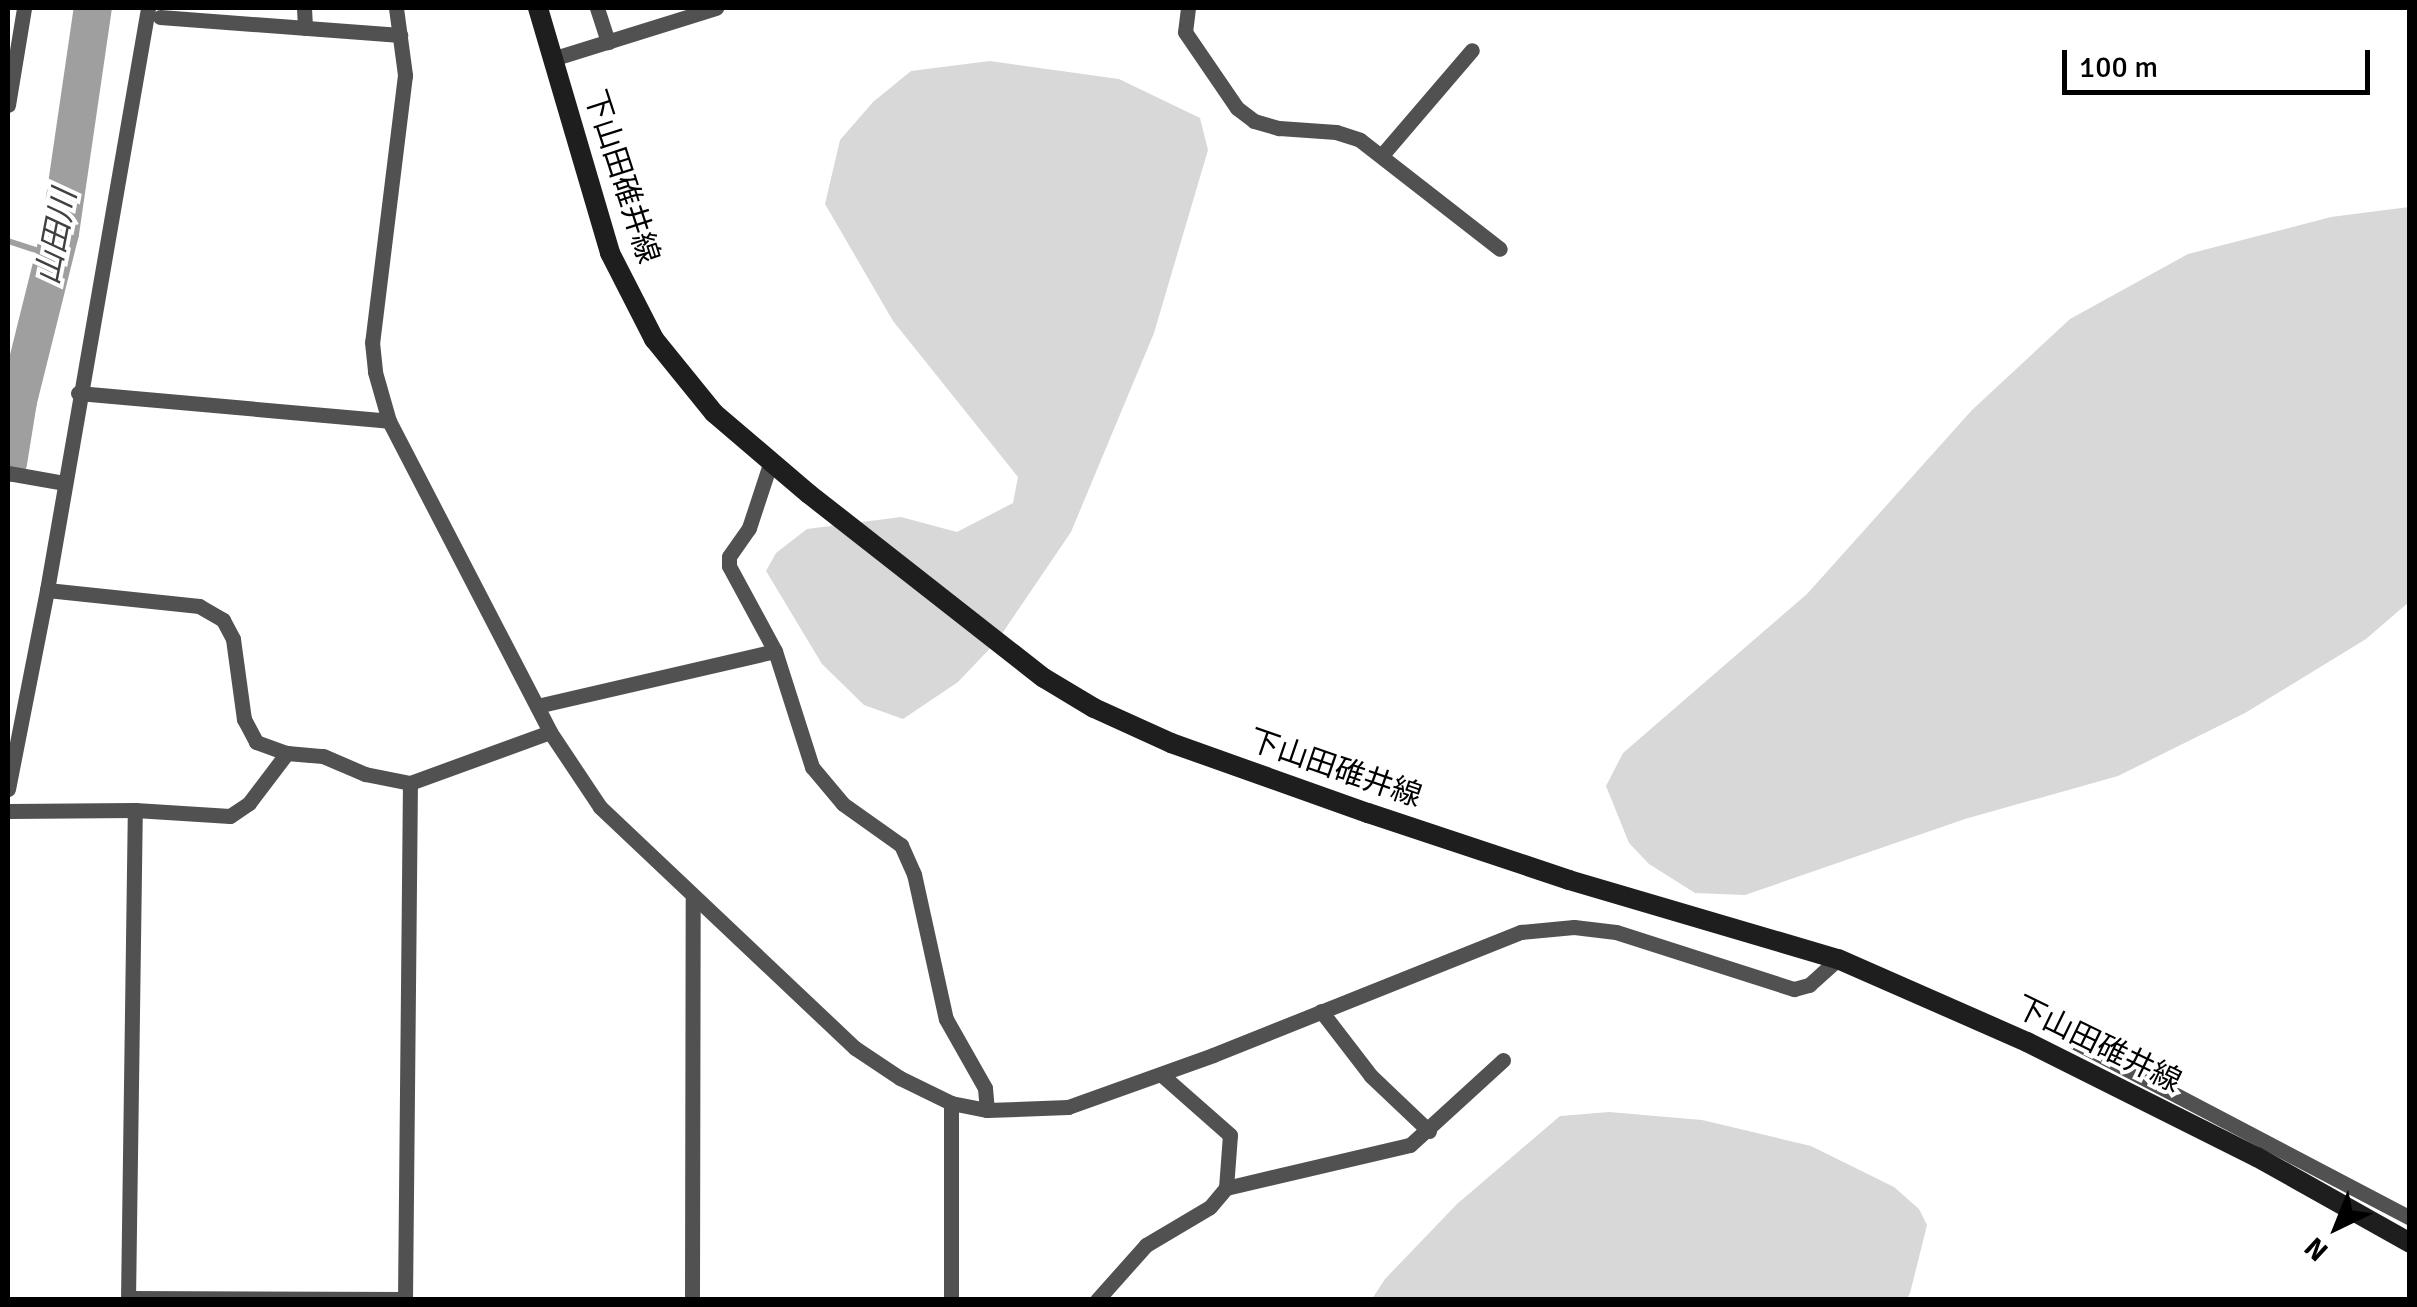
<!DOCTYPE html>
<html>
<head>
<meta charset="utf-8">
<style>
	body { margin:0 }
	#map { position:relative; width:2417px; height:1307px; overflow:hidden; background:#fff; font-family:Signika,"Noto Sans JP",sans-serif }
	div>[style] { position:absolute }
	.green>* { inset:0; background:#d8d8d8 }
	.stream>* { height:6px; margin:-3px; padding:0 3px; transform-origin:3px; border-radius:3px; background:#9f9f9f }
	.river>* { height:38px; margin:-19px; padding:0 19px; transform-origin:19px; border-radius:19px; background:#9f9f9f }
	.street>* { height:15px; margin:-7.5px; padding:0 7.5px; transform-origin:7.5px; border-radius:7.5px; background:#515151 }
	.secondary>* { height:20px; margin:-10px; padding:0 10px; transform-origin:10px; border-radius:10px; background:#1e1e1e }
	span { translate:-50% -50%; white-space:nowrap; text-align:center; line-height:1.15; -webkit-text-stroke:8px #fff; paint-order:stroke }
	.street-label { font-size:30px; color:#000 }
	.water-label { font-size:32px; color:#404040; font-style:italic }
	.frame { position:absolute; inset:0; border:10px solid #000; pointer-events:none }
	.north { position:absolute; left:2287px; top:1177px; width:100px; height:100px; -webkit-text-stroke:8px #fff; paint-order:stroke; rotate:223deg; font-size:28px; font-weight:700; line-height:40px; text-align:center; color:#000 }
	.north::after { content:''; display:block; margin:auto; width:35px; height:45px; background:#000; clip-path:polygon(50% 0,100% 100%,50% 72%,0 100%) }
	.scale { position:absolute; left:2062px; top:50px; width:308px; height:45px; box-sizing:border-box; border:5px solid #000; border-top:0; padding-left:12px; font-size:30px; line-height:35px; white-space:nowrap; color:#000; -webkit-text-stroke:8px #fff; paint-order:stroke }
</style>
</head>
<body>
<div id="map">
	<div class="green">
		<i style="clip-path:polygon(990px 61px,1119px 79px,1200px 118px,1208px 150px,1154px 333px,1071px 532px,997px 641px,958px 682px,903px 719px,864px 705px,822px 664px,766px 571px,776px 553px,807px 529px,901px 517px,957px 532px,1013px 503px,1018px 477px,893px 321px,825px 204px,840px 140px,873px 102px,911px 71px)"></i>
		<i style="clip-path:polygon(2409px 207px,2409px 602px,2366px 639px,2245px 713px,2118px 776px,1965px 819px,1745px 895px,1695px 893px,1649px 864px,1629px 843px,1606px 786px,1623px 753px,1807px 594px,1972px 410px,2070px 319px,2188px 254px,2331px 217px)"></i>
		<i style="clip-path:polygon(1609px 1112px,1702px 1120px,1811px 1146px,1894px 1187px,1919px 1209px,1927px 1225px,1910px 1293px,1906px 1300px,1372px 1299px,1385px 1279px,1457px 1204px,1560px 1116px)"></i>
	</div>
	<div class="stream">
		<i style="left:8px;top:241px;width:48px;rotate:18.1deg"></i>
	</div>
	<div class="river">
		<i style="left:8px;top:463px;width:63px;rotate:-80.8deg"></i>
		<i style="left:18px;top:401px;width:173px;rotate:-76deg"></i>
		<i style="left:60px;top:233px;width:227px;rotate:-81.7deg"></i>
	</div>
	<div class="street">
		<i style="left:304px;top:8px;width:20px;rotate:87deg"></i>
		<i style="left:396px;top:8px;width:68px;rotate:82.3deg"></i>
		<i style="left:405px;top:75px;width:269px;rotate:97deg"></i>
		<i style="left:372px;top:342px;width:30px;rotate:84deg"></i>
		<i style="left:375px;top:372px;width:51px;rotate:74.1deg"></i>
		<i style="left:389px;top:421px;width:350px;rotate:62.6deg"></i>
		<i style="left:550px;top:732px;width:90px;rotate:56.3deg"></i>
		<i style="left:600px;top:807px;width:351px;rotate:43.4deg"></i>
		<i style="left:855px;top:1048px;width:54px;rotate:33.7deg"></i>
		<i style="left:900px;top:1078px;width:57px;rotate:26.1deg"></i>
		<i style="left:951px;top:1103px;width:37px;rotate:11deg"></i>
		<i style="left:987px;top:1110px;width:81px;rotate:-2.1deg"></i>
		<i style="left:1068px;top:1107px;width:154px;rotate:-19.7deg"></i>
		<i style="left:1213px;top:1055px;width:332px;rotate:-21.8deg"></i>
		<i style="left:1521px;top:932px;width:53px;rotate:-5.4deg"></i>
		<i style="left:1574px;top:927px;width:42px;rotate:6.8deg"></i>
		<i style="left:1616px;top:932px;width:187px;rotate:17.8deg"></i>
		<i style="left:1794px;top:989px;width:16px;rotate:-15deg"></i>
		<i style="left:1809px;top:985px;width:39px;rotate:-42deg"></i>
		<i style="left:597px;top:8px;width:36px;rotate:72deg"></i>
		<i style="left:1188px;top:8px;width:24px;rotate:97deg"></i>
		<i style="left:1185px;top:32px;width:92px;rotate:55.6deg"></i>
		<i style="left:1237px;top:108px;width:21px;rotate:37deg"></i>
		<i style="left:1254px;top:121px;width:26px;rotate:16deg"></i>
		<i style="left:1279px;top:128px;width:57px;rotate:4deg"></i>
		<i style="left:1336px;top:132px;width:25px;rotate:18deg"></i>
		<i style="left:1360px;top:140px;width:177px;rotate:37.9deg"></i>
		<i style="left:160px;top:17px;width:241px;rotate:4.3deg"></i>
		<i style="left:552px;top:59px;width:172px;rotate:-17.3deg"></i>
		<i style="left:8px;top:105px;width:98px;rotate:-80.6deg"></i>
		<i style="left:1382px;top:155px;width:138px;rotate:-49.4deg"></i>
		<i style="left:78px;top:393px;width:312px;rotate:5.1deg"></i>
		<i style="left:771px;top:461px;width:71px;rotate:108.2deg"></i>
		<i style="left:749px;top:528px;width:35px;rotate:125deg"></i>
		<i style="left:729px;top:557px;width:9px;rotate:90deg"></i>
		<i style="left:729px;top:566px;width:97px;rotate:61.6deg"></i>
		<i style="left:775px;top:651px;width:122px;rotate:72.3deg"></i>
		<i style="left:812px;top:767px;width:48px;rotate:50deg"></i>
		<i style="left:843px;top:804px;width:71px;rotate:35.3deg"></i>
		<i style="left:901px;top:845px;width:32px;rotate:66deg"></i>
		<i style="left:914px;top:874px;width:148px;rotate:77.6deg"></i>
		<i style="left:946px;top:1019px;width:79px;rotate:60.5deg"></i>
		<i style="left:985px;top:1088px;width:22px;rotate:85deg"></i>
		<i style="left:8px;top:473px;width:58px;rotate:10deg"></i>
		<i style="left:47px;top:590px;width:153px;rotate:6deg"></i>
		<i style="left:199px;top:606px;width:28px;rotate:30deg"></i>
		<i style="left:223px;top:620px;width:21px;rotate:62deg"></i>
		<i style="left:233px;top:639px;width:81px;rotate:82.2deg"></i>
		<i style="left:244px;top:719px;width:26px;rotate:62deg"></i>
		<i style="left:256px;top:742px;width:33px;rotate:20deg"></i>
		<i style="left:287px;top:753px;width:36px;rotate:5deg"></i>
		<i style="left:323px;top:756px;width:46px;rotate:23.2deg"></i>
		<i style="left:365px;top:774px;width:46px;rotate:11.3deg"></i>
		<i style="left:410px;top:783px;width:149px;rotate:-20deg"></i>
		<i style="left:537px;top:706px;width:244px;rotate:-13deg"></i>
		<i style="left:8px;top:789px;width:203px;rotate:-78.9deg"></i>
		<i style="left:47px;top:590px;width:591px;rotate:-80.15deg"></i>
		<i style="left:8px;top:811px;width:127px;rotate:-0.5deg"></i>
		<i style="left:135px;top:810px;width:95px;rotate:3.6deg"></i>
		<i style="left:230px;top:816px;width:23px;rotate:-34deg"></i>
		<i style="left:249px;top:803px;width:63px;rotate:-52.8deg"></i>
		<i style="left:1321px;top:1011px;width:82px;rotate:52.4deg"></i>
		<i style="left:1371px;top:1076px;width:80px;rotate:43.5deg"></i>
		<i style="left:2075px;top:1042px;width:378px;rotate:27.7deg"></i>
		<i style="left:1226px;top:1188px;width:189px;rotate:-13.2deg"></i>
		<i style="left:1410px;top:1145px;width:126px;rotate:-42.4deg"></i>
		<i style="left:128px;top:1298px;width:277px;rotate:0.2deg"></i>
		<i style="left:128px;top:1300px;width:490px;rotate:-89.2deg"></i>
		<i style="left:405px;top:1300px;width:517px;rotate:-89.45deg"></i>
		<i style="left:692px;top:1300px;width:401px;rotate:-89.9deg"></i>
		<i style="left:951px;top:1300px;width:197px;rotate:-90deg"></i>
		<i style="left:1097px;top:1300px;width:74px;rotate:-48.3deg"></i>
		<i style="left:1146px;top:1245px;width:74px;rotate:-30.7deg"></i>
		<i style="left:1210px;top:1207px;width:25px;rotate:-50deg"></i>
		<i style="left:1226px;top:1188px;width:53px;rotate:-85.7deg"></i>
		<i style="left:1230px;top:1135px;width:91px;rotate:-138.6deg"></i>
	</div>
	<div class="secondary">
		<i style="left:538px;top:8px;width:255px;rotate:73.6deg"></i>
		<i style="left:610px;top:253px;width:97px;rotate:62.9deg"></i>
		<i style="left:654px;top:339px;width:95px;rotate:51deg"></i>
		<i style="left:714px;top:413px;width:125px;rotate:40.5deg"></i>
		<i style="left:809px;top:494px;width:298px;rotate:38.1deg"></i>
		<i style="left:1044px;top:678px;width:58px;rotate:31deg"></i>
		<i style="left:1094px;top:708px;width:85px;rotate:24.4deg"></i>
		<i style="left:1171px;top:743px;width:209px;rotate:19.6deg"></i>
		<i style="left:1368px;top:813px;width:212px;rotate:18.4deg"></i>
		<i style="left:1569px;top:880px;width:280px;rotate:16.4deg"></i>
		<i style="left:1838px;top:959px;width:206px;rotate:23.7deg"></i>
		<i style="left:2027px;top:1042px;width:257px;rotate:26.6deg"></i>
		<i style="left:2257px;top:1157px;width:176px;rotate:29.3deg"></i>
	</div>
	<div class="street-label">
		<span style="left:621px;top:177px;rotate:72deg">下山田碓井線</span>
		<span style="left:1335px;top:769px;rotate:19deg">下山田碓井線</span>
		<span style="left:2098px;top:1045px;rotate:26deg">下山田碓井線</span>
	</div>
	<div class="water-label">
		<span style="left:57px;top:237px;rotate:-79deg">山田川</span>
	</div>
	<div class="frame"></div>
	<div class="north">N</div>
	<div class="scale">100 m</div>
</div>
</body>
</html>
